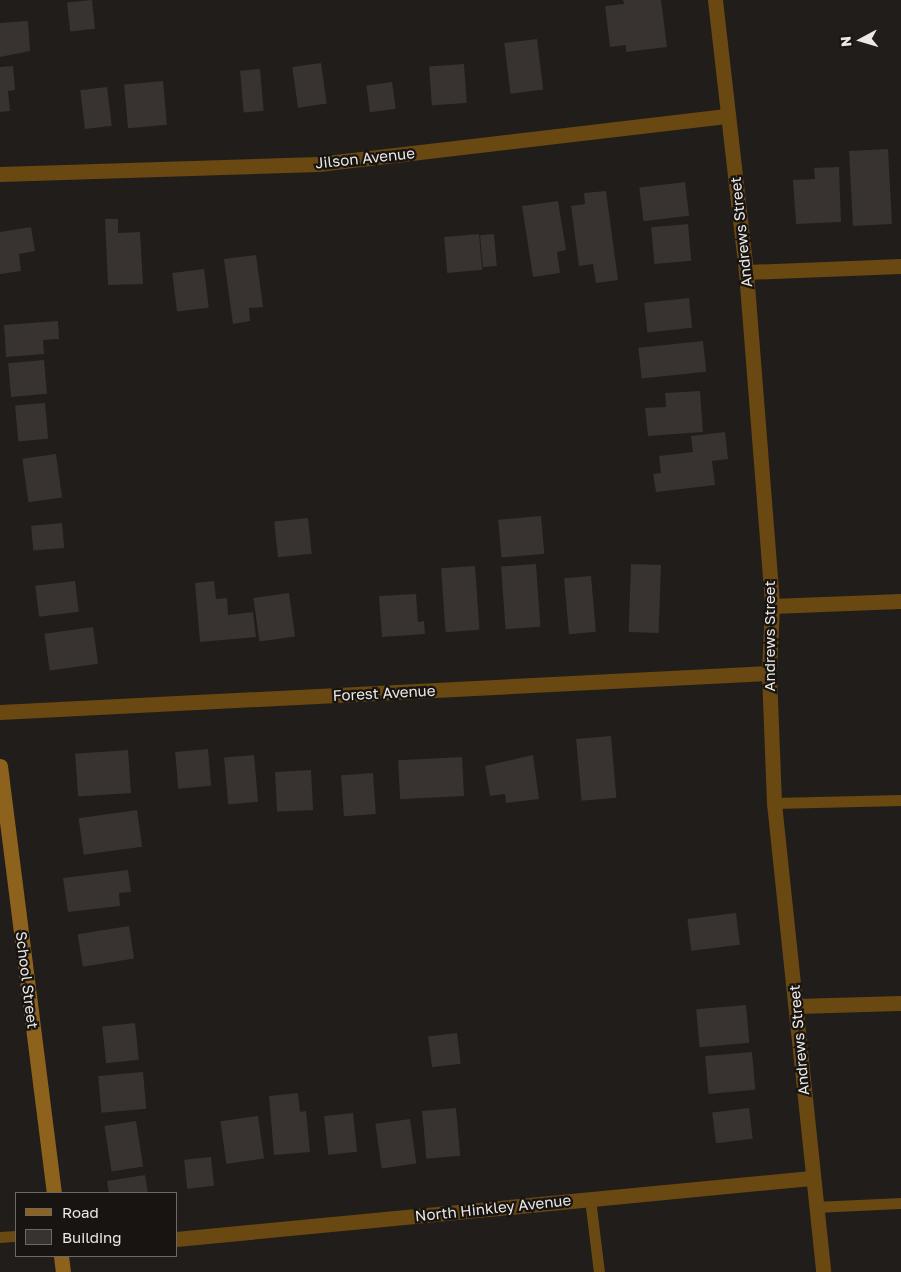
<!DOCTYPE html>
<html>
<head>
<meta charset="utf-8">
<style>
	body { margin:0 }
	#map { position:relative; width:901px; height:1272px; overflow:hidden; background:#211d1a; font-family:"Golos Text",sans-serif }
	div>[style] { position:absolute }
	.building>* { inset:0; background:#383231; transform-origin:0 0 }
	.service>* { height:11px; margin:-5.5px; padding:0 5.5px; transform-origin:5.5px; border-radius:5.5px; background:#6a4811 }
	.minor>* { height:15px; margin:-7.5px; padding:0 7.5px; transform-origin:7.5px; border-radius:7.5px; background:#6a4811 }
	.secondary>* { height:15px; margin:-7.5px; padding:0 7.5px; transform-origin:7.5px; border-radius:7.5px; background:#8d621d }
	span { translate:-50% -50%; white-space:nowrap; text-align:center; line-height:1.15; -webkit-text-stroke:4.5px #181411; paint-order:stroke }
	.street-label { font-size:15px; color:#ebe8e6 }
	.legend { position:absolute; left:15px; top:1192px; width:162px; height:65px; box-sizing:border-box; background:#181411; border:1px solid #6c6966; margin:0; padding:6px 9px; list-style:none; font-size:15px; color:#ebe8e6 }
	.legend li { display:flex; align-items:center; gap:10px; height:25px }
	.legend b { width:25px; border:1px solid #6c6966 }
	.north { position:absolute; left:836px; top:15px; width:50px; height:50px; -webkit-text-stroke:4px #181411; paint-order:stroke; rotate:264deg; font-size:14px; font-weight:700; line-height:20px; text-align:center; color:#ebe8e6 }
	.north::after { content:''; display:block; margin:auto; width:18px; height:22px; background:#ebe8e6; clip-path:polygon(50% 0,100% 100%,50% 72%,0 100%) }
</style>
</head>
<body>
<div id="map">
	<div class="building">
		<i style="left:92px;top:0;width:29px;height:25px;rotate:84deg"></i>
		<i style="clip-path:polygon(623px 0,661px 0,667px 47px,626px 52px,626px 45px,610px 47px,605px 6px,624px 4px)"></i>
		<i style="clip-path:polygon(28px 21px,30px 51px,0 57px,0 23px)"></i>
		<i style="left:537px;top:39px;width:51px;height:33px;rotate:83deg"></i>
		<i style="left:321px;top:63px;width:41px;height:29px;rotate:82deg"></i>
		<i style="left:464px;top:64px;width:39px;height:35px;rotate:86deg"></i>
		<i style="clip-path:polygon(13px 66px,15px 90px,8px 91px,10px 111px,0 112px,0 67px)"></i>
		<i style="left:260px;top:69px;width:42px;height:20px;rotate:85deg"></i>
		<i style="left:163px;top:81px;width:44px;height:39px;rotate:85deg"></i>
		<i style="left:392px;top:82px;width:27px;height:26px;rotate:82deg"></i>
		<i style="left:107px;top:87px;width:39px;height:27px;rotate:83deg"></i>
		<i style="left:888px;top:149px;width:75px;height:39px;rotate:87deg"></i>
		<i style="clip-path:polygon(839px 167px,841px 222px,796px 224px,793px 180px,815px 179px,814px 168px)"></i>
		<i style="left:685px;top:182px;width:34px;height:46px;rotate:83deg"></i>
		<i style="clip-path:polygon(606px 191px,618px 280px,596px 283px,593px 264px,579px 266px,571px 206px,585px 204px,584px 193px)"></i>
		<i style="clip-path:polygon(558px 201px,566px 250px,557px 252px,560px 273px,533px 277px,522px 206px)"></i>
		<i style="clip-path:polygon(105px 219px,118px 219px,118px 233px,140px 232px,143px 284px,108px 285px)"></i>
		<i style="left:688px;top:224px;width:37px;height:37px;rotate:85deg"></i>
		<i style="clip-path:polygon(31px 227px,35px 251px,19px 254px,21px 271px,0 274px,0 232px)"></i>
		<i style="left:479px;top:234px;width:36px;height:35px;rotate:85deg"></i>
		<i style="left:494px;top:234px;width:32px;height:14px;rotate:85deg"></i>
		<i style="clip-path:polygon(256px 255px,263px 307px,249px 308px,250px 321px,233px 324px,224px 259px)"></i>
		<i style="left:204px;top:269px;width:39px;height:32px;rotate:83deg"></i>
		<i style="left:689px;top:298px;width:30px;height:45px;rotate:84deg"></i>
		<i style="clip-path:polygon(58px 321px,59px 339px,43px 340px,44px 354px,6px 357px,4px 325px)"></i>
		<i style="left:703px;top:341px;width:31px;height:65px;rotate:84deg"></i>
		<i style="left:44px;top:360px;width:34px;height:36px;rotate:85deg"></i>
		<i style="clip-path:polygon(700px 391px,703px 432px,648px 436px,645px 408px,666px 407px,665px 393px)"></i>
		<i style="left:45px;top:403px;width:36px;height:30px;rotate:85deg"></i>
		<i style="clip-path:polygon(725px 432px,728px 459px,712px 461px,715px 485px,656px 492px,653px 474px,661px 473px,659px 456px,693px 452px,691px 436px)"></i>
		<i style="left:56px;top:454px;width:44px;height:34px;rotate:82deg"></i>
		<i style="left:541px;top:516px;width:38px;height:43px;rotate:85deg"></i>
		<i style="left:308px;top:518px;width:36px;height:34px;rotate:84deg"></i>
		<i style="left:62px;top:523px;width:25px;height:31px;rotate:85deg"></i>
		<i style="left:536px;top:564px;width:63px;height:35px;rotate:86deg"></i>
		<i style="left:631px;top:564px;width:30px;height:68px;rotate:2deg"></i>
		<i style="left:475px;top:566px;width:64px;height:34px;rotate:86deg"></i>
		<i style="left:591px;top:576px;width:56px;height:27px;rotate:85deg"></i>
		<i style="left:75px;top:581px;width:31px;height:40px;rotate:83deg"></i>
		<i style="clip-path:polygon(214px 581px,216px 599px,227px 598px,228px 615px,253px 612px,256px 637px,200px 642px,195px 583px)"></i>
		<i style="left:289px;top:593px;width:44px;height:36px;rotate:82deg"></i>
		<i style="clip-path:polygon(416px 594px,418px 622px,424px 621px,425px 634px,382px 637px,379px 596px)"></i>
		<i style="left:93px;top:627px;width:37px;height:49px;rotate:82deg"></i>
		<i style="left:611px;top:736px;width:62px;height:35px;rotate:85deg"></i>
		<i style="left:208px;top:749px;width:37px;height:33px;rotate:85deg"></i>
		<i style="left:128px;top:750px;width:43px;height:53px;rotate:86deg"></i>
		<i style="left:254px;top:755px;width:47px;height:30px;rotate:85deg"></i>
		<i style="clip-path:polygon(533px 755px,539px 799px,506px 803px,505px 794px,490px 796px,485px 766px)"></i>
		<i style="left:462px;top:757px;width:39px;height:64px;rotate:87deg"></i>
		<i style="left:311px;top:770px;width:40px;height:36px;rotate:87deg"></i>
		<i style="left:373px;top:773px;width:41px;height:32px;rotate:86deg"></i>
		<i style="left:137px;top:810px;width:37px;height:59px;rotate:82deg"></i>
		<i style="clip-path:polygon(128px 870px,131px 892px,119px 893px,120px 906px,68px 912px,63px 878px)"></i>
		<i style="left:736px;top:913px;width:32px;height:49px;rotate:83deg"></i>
		<i style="left:129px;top:926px;width:33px;height:52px;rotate:81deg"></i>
		<i style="left:746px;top:1005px;width:38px;height:50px;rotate:85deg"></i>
		<i style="left:135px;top:1023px;width:37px;height:33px;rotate:84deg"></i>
		<i style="left:457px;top:1033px;width:31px;height:29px;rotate:83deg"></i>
		<i style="left:752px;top:1052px;width:38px;height:47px;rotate:85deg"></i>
		<i style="left:143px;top:1072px;width:37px;height:45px;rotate:85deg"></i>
		<i style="clip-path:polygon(298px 1093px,300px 1112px,306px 1111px,310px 1152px,274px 1155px,269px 1096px)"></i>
		<i style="left:456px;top:1108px;width:48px;height:34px;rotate:85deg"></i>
		<i style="left:749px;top:1108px;width:31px;height:37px;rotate:83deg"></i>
		<i style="left:353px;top:1113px;width:39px;height:29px;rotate:84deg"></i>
		<i style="left:258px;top:1116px;width:43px;height:38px;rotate:82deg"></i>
		<i style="left:410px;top:1119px;width:45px;height:35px;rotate:82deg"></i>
		<i style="left:136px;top:1121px;width:46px;height:32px;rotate:81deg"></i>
		<i style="left:211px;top:1157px;width:29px;height:27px;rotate:84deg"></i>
		<i style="clip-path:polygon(145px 1175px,148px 1193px,109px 1193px,107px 1181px)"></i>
	</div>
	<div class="service">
		<i style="left:774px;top:803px;width:127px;rotate:-1.4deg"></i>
		<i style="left:590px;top:1199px;width:74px;rotate:83deg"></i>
		<i style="left:815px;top:1207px;width:86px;rotate:-2.7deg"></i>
		<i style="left:0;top:1237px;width:16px;rotate:-4deg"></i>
	</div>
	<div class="minor">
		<i style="left:715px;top:0;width:274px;rotate:83.5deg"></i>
		<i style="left:746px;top:272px;width:335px;rotate:85.5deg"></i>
		<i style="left:772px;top:606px;width:67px;rotate:92.6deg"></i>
		<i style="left:769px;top:673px;width:130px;rotate:87.8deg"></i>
		<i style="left:774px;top:803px;width:472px;rotate:84deg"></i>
		<i style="left:0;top:174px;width:318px;rotate:-1.8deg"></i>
		<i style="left:318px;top:164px;width:413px;rotate:-6.7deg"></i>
		<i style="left:746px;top:272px;width:155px;rotate:-2.2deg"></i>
		<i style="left:772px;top:606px;width:129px;rotate:-2.2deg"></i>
		<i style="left:0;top:712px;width:770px;rotate:-2.9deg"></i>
		<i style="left:796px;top:1006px;width:105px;rotate:-1.6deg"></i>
		<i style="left:176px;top:1239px;width:638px;rotate:-5.49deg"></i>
	</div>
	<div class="secondary">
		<i style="left:0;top:766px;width:430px;rotate:82.8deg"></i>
		<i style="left:61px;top:1256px;width:16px;rotate:83deg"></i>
	</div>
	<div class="street-label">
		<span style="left:365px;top:158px;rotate:-6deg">Jilson Avenue</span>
		<span style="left:741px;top:232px;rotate:-96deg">Andrews Street</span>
		<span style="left:770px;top:636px;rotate:-90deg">Andrews Street</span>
		<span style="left:384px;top:693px;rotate:-3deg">Forest Avenue</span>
		<span style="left:27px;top:980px;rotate:83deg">School Street</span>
		<span style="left:799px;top:1040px;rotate:-95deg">Andrews Street</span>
		<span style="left:493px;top:1208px;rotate:-6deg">North Hinkley Avenue</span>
	</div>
	<ul class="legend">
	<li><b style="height:6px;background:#8d621d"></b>Road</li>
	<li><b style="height:14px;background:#383231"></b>Building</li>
	</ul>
	<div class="north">N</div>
</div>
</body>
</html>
